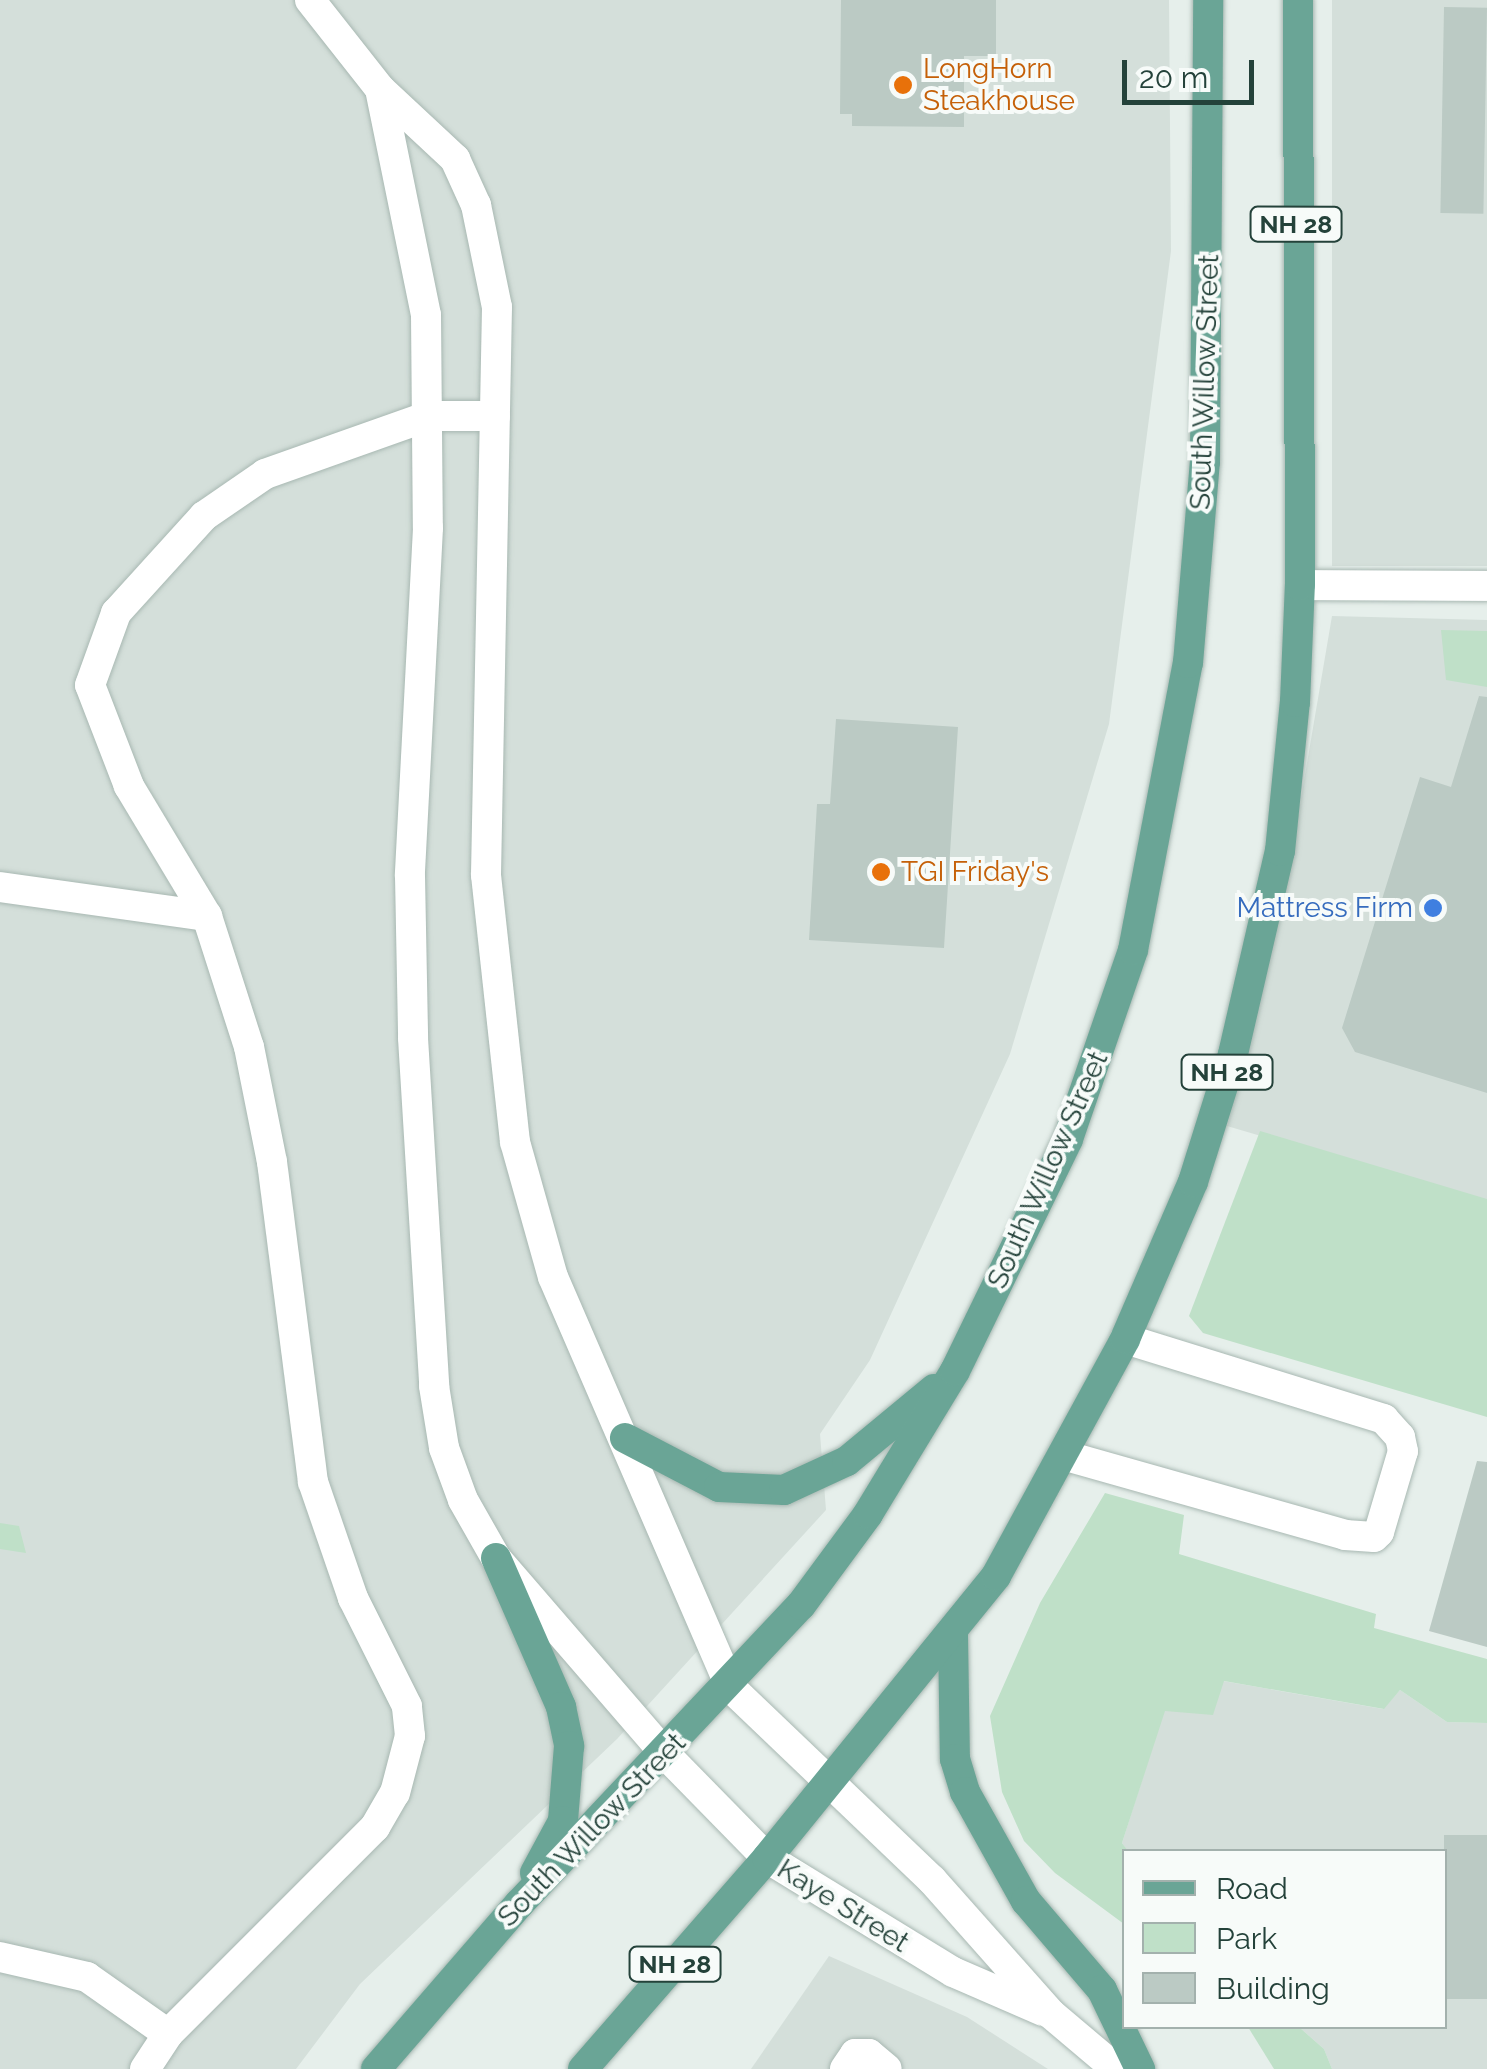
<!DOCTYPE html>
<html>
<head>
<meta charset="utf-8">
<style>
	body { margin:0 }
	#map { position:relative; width:1487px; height:2069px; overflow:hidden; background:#e6efeb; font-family:Raleway,sans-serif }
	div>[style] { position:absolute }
	.built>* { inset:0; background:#d4dfda; transform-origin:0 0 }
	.green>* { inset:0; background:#bfe0c8 }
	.building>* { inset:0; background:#bbcac4; transform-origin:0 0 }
	.roads { filter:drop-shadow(0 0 2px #a8b8b2) drop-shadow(0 0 2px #a8b8b2) }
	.minor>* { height:30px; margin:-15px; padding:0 15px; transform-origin:15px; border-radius:15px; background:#fff }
	.major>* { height:30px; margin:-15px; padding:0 15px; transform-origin:15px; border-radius:15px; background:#6aa596 }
	.dots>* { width:28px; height:28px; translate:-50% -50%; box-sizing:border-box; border:5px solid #f7fbf9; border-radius:50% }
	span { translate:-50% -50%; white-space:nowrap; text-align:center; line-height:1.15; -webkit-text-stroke:8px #f7fbf9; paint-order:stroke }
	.shield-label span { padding:2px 8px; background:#f7fbf9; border:2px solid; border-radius:8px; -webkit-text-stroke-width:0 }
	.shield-label { font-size:25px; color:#24423a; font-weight:700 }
	.food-label { font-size:28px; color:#c56008 }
	.left { translate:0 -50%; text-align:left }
	.street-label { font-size:28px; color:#24423a }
	.shop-label { font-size:28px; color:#366cbe }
	.right { translate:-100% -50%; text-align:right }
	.legend { position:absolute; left:1122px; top:1849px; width:325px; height:180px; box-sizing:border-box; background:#f7fbf9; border:2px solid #a3b1ad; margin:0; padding:12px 18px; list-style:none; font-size:30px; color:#24423a }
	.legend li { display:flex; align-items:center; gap:20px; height:50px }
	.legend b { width:50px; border:2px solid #a3b1ad }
	.scale { position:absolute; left:1122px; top:60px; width:132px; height:45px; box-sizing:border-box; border:5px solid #24423a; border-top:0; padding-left:12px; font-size:30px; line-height:35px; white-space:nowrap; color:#24423a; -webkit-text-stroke:8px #f7fbf9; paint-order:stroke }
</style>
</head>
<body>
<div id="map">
	<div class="built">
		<i style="clip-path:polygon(0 0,1169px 0,1171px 251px,1109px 724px,1010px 1054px,870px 1360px,820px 1434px,826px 1510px,617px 1739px,360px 1984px,296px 2069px,0 2069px)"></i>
		<i style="left:1332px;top:0;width:155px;height:566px"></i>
		<i style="clip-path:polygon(1332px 616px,1487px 620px,1487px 1202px,1227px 1126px,1288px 875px)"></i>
		<i style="clip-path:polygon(1223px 1681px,1383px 1709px,1400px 1690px,1447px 1722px,1487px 1723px,1487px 2069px,1332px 2069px,1324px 2049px,1299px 2027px,1444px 2026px,1444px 1852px,1128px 1852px,1122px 1843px,1164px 1711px)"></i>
		<i style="clip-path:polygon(829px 1956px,967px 2017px,1048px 2069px,751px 2069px)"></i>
	</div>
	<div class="green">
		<i style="clip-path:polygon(1441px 630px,1487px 631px,1487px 687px,1446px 680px)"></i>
		<i style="clip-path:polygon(1260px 1131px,1487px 1199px,1487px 1417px,1203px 1333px,1189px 1316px)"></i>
		<i style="clip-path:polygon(1105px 1493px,1184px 1515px,1179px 1554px,1376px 1614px,1374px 1628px,1487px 1659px,1487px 1723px,1447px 1722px,1400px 1690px,1384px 1709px,1224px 1681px,1213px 1715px,1165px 1711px,1122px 1843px,1128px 1851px,1124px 1924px,1055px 1873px,1024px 1841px,1002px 1792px,990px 1716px,1040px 1603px)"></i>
		<i style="clip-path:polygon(0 1523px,19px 1526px,26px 1553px,0 1549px)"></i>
		<i style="clip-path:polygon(1248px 2027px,1299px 2027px,1324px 2049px,1332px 2069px,1274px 2069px)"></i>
	</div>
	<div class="building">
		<i style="clip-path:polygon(841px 0,996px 0,996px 56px,964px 56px,964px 127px,852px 126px,852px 114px,840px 114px)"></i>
		<i style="left:1444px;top:7px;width:43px;height:206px;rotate:1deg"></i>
		<i style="clip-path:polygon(1479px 696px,1487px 697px,1487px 1093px,1355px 1052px,1342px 1028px,1420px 777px,1451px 787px)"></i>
		<i style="clip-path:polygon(836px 719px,958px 727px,944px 948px,809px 940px,817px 804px,830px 804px)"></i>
		<i style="clip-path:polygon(1477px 1461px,1487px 1462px,1487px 1647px,1429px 1631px)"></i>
		<i style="left:1487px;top:1835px;width:164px;height:43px;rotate:90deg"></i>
	</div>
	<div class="roads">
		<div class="minor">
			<i style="left:310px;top:0;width:113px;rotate:51.8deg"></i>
			<i style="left:380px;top:89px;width:103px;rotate:43deg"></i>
			<i style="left:455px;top:159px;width:51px;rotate:65.5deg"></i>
			<i style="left:476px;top:205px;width:104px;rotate:78.4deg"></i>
			<i style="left:497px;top:307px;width:568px;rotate:91.11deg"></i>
			<i style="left:486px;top:875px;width:269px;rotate:83.8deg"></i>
			<i style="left:515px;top:1142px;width:140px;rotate:74.3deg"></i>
			<i style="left:553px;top:1277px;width:447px;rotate:66.6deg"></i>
			<i style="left:730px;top:1687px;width:279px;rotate:43.7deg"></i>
			<i style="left:932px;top:1880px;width:179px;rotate:48.4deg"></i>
			<i style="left:1051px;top:2014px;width:85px;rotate:40.2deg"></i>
			<i style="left:380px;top:89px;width:231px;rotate:78.5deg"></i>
			<i style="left:426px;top:315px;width:213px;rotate:89.5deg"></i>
			<i style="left:428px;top:528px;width:348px;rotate:93deg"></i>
			<i style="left:410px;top:876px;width:162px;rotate:88.9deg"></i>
			<i style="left:413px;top:1038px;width:349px;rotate:86.5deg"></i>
			<i style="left:434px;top:1386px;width:63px;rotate:80.8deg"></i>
			<i style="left:444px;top:1448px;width:55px;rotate:69.9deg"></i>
			<i style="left:463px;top:1500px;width:67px;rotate:60.4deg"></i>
			<i style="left:496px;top:1558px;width:259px;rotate:49.2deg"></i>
			<i style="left:665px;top:1754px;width:146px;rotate:45.6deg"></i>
			<i style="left:767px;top:1858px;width:218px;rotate:31.5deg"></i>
			<i style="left:953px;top:1972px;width:98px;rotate:23.4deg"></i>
			<i style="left:1300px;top:585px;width:187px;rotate:0.3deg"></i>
			<i style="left:0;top:887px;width:209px;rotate:8deg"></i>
			<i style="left:1063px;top:1455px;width:293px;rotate:15.8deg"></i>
			<i style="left:1345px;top:1535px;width:29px;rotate:4deg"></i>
			<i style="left:1374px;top:1537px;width:7px;rotate:-45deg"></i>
			<i style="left:1379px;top:1532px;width:84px;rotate:-73.5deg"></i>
			<i style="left:1403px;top:1451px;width:14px;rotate:-102deg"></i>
			<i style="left:1400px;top:1437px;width:24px;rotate:-132deg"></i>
			<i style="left:1384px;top:1419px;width:271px;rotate:-162.8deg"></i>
			<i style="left:0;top:1957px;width:89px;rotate:12.9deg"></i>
			<i style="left:87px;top:1977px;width:99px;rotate:35.1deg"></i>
			<i style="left:145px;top:2069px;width:42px;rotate:-56.7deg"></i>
			<i style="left:168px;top:2034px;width:293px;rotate:-45deg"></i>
			<i style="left:375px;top:1827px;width:39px;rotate:-60deg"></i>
			<i style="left:395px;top:1793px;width:59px;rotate:-75.3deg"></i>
			<i style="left:410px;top:1736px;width:30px;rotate:-96deg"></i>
			<i style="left:407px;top:1706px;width:121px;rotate:-116.6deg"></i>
			<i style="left:353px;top:1598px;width:123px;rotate:-109deg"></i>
			<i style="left:313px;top:1482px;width:323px;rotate:-97.3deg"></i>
			<i style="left:272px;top:1162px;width:117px;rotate:-101.3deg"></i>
			<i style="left:249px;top:1047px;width:138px;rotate:-107.8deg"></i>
			<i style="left:207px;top:916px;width:152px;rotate:-121deg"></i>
			<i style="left:129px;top:786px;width:108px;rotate:-111.1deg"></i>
			<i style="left:90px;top:685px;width:77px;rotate:-70.1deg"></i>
			<i style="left:116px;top:613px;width:131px;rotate:-47.8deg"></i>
			<i style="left:204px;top:516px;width:74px;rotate:-34.5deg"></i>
			<i style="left:265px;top:474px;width:174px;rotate:-19.5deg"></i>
			<i style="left:429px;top:416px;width:66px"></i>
			<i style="left:845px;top:2069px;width:18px;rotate:-56deg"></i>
			<i style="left:855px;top:2054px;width:14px"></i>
			<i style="left:869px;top:2054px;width:23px;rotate:40deg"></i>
		</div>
		<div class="major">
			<i style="left:625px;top:1438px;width:106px;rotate:27.5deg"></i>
			<i style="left:719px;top:1487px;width:65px;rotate:2.6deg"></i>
			<i style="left:784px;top:1490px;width:69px;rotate:-24.7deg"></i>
			<i style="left:847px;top:1461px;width:113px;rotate:-39.6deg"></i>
			<i style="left:496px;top:1558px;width:163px;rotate:66.4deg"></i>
			<i style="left:561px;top:1707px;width:40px;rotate:78deg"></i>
			<i style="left:569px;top:1746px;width:75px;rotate:94.6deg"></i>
			<i style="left:563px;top:1821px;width:59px;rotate:118.3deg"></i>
			<i style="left:953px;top:1636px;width:123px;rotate:89.1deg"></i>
			<i style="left:955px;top:1759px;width:34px;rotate:73deg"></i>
			<i style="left:965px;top:1792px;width:125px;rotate:60.8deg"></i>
			<i style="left:1026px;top:1901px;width:117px;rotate:49.5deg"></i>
			<i style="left:1102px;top:1990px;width:88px;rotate:64.3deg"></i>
			<i style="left:376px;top:2069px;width:218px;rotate:-49.1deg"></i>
			<i style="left:519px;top:1904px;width:411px;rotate:-46.7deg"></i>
			<i style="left:801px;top:1605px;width:113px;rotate:-53.6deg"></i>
			<i style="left:868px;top:1514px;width:167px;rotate:-58.7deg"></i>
			<i style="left:955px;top:1371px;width:258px;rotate:-64deg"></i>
			<i style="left:1068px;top:1139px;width:200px;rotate:-71deg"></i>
			<i style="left:1133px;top:950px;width:292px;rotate:-79.2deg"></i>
			<i style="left:1188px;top:663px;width:202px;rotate:-85.2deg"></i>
			<i style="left:1205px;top:462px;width:462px;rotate:-89.6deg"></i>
			<i style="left:583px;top:2069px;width:280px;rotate:-48.9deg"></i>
			<i style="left:767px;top:1858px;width:363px;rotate:-50.9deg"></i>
			<i style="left:996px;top:1576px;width:270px;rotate:-61.4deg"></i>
			<i style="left:1125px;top:1339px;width:171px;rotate:-66.6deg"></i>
			<i style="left:1193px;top:1182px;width:134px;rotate:-72.6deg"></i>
			<i style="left:1233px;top:1054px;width:208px;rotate:-77deg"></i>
			<i style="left:1280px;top:851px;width:150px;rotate:-84.3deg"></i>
			<i style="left:1295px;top:702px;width:117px;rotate:-87.6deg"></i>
			<i style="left:1300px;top:585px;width:585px;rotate:-90.2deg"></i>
		</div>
	</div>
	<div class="dots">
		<i style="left:903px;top:85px;background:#e8710a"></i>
		<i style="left:881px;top:872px;background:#e8710a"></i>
		<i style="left:1433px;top:908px;background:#3f7fe0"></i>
	</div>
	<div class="shield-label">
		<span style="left:1296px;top:224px">NH 28</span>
		<span style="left:1227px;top:1072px">NH 28</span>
		<span style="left:675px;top:1964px">NH 28</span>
	</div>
	<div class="food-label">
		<span class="left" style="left:923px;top:85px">LongHorn<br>Steakhouse</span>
		<span class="left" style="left:901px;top:872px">TGI Friday's</span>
	</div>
	<div class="street-label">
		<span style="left:1205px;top:382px;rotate:-88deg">South Willow Street</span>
		<span style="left:1048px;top:1170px;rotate:-66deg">South Willow Street</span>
		<span style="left:592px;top:1830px;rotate:-46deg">South Willow Street</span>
		<span style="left:843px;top:1906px;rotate:32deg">Kaye Street</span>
	</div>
	<div class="shop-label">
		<span class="right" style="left:1413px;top:908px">Mattress Firm</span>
	</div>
	<ul class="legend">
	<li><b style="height:12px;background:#6aa596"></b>Road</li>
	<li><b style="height:28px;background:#bfe0c8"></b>Park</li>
	<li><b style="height:28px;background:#bbcac4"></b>Building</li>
	</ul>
	<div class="scale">20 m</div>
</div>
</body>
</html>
